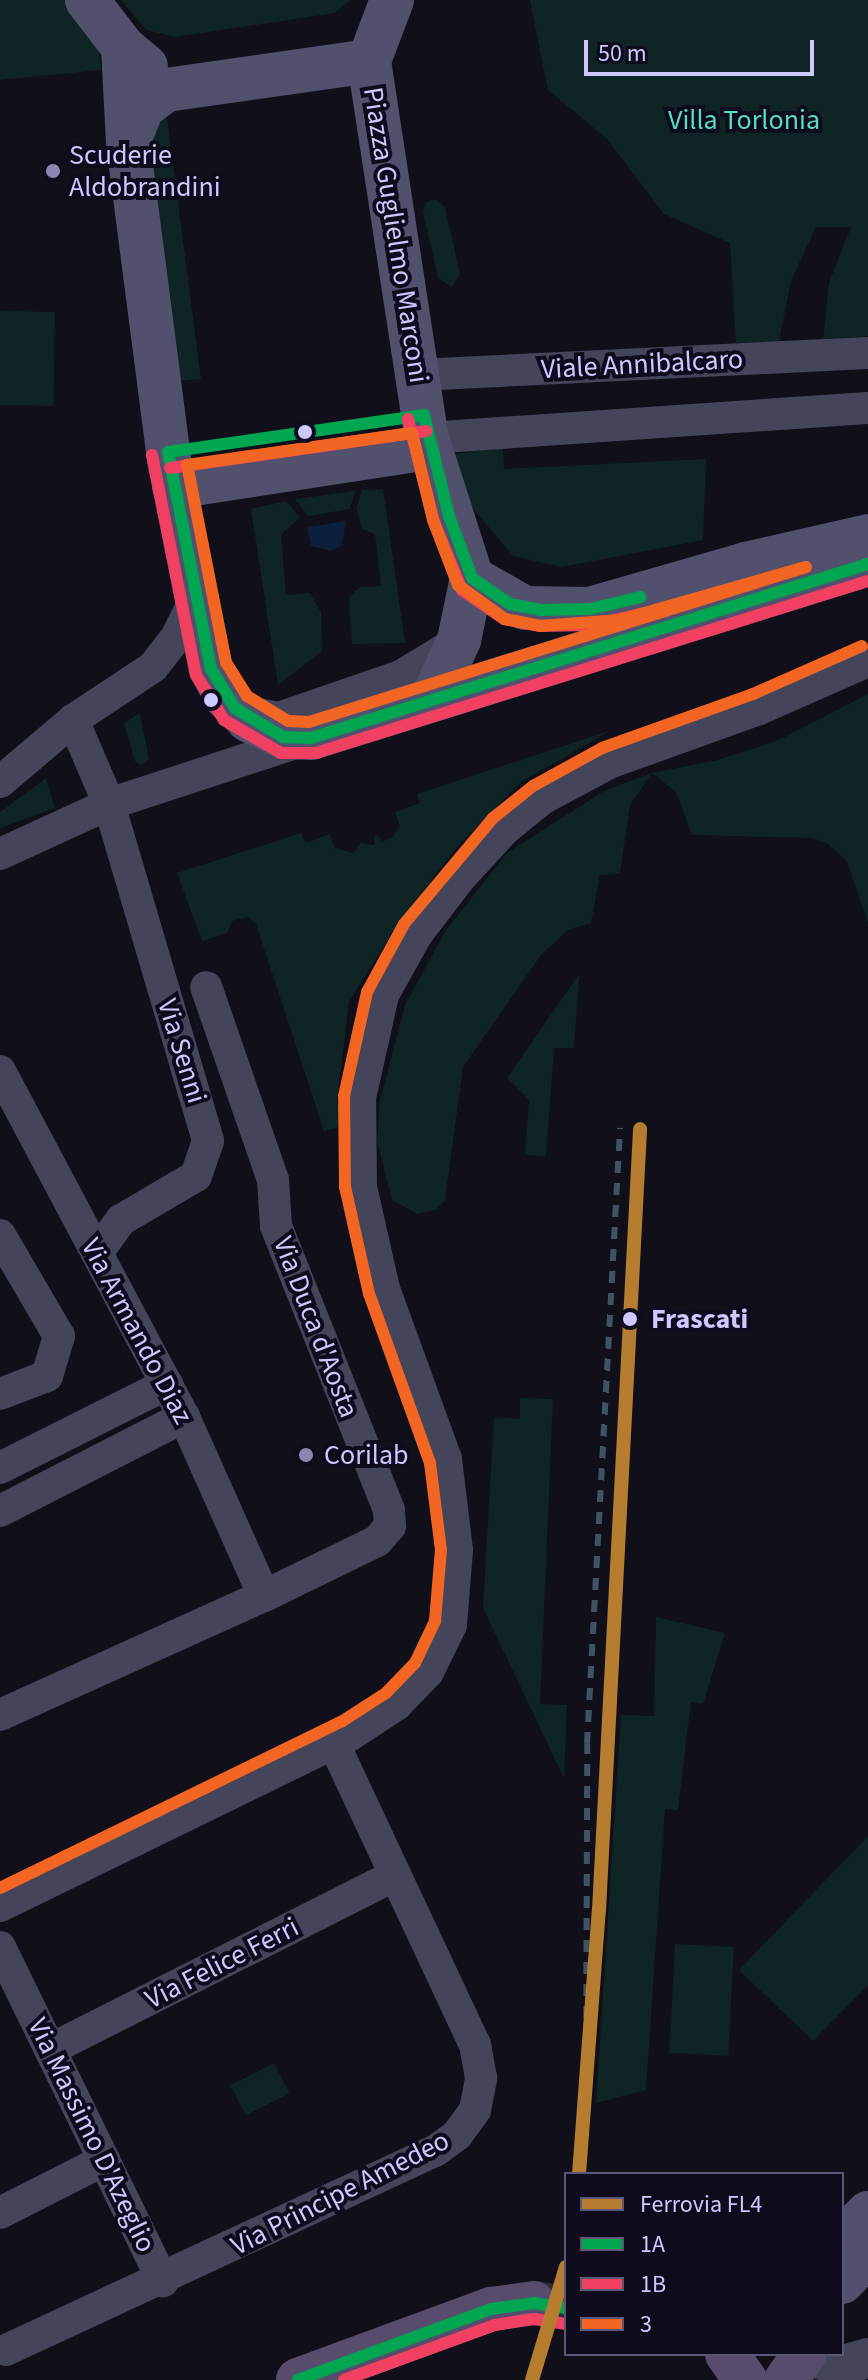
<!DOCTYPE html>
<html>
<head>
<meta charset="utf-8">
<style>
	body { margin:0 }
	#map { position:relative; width:868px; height:2380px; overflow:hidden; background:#110f19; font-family:"Source Sans 3",sans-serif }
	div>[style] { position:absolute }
	.green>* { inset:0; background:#0f2424; transform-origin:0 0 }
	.water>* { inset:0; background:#0c1f3d }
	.primary-tunnel>* { height:44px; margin-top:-22px; transform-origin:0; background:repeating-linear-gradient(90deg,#2d2b3c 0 44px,transparent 0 66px) }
	.minor>* { height:32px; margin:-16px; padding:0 16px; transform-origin:16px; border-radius:16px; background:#44445a }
	.tertiary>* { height:40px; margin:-20px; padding:0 20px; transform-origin:20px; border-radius:20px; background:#44445a }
	.secondary>* { height:44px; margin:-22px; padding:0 22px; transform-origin:22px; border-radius:22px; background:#51506d }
	.primary>* { height:44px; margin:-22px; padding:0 22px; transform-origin:22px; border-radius:22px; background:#584c6c }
	.rail>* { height:6px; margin-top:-3px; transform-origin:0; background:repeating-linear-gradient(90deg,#3e5363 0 12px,transparent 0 22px) }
	.bus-1>* { height:12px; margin:-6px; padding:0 6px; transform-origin:6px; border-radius:6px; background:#00a651 }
	.bus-2>* { height:12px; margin:-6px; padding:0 6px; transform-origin:6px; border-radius:6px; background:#f24062 }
	.bus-3>* { height:12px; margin:-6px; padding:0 6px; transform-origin:6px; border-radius:6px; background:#f26522 }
	.rail-1>* { height:14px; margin:-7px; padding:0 7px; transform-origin:7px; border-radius:7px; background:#b67c30 }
	.dots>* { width:22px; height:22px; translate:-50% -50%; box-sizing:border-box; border:4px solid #0e0b1d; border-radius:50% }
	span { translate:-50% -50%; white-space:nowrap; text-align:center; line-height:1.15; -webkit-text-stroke:8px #0e0b1d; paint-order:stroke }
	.park-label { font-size:28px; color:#55deba }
	.poi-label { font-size:28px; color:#cdc8ff }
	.left { translate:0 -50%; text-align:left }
	.street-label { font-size:28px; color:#cdc8ff }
	.stop-label { font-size:28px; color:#cdc8ff; font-weight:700 }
	.legend { position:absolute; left:564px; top:2172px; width:280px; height:184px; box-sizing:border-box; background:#0e0b1d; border:2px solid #5a5777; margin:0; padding:10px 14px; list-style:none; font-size:24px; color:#cdc8ff }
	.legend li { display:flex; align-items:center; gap:16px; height:40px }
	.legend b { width:40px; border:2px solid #5a5777 }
	.scale { position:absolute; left:584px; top:40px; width:230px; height:36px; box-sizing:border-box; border:4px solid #cdc8ff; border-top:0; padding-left:10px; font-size:24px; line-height:28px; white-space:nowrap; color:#cdc8ff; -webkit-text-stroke:6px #0e0b1d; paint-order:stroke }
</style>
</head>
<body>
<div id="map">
	<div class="green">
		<i style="clip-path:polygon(0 0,68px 0,98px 45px,101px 70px,0 80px)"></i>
		<i style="clip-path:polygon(121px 0,350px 0,335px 13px,175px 37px,146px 30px)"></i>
		<i style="clip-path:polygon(530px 0,868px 0,868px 336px,823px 339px,829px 283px,851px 227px,816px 227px,791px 281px,779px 342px,736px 343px,730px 243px,664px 214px,607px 139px,548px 90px)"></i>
		<i style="clip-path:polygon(167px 118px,201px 379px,170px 382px,142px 123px)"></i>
		<i style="clip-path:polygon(435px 199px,445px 207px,460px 274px,452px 287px,438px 278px,423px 212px,426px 202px)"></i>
		<i style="left:0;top:311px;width:55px;height:94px;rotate:1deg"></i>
		<i style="clip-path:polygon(503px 447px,504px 469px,706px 459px,703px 540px,562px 567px,513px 556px,471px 506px,444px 456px)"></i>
		<i style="clip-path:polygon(383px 489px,405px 643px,352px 644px,349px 597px,360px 587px,381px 586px,375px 534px,362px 529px,356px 508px,362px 490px)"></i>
		<i style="clip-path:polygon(355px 491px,350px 509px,308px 516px,295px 499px)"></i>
		<i style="clip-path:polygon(286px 501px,300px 518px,281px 534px,286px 595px,310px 593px,321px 612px,322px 651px,278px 685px,251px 509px)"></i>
		<i style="clip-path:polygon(868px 694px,868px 923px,847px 861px,828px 844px,813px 838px,692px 835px,676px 792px,652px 773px,630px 805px,620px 873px,600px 875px,591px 923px,568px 930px,541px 955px,463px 1067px,445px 1200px,436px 1210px,417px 1214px,392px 1200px,377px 1141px,380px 1101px,405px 1005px,446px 930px,507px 853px,604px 791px,652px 773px,718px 760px,779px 740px)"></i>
		<i style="clip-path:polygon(140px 713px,149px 759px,141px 765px,135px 761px,124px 723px)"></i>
		<i style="clip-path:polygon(612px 730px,521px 782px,456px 848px,399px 922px,349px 1002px,337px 1101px,344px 1126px,324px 1131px,256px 924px,247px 917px,232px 921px,227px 933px,202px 941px,177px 873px,301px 833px,306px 843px,330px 834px,335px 848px,353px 853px,360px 843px,374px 845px,376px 834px,382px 841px,391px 839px,400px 826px,395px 812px,420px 803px,417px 794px)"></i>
		<i style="clip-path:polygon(46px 778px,55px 808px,0 828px,0 812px)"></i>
		<i style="clip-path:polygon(579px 974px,574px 1048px,554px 1048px,546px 1156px,525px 1155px,529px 1100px,507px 1078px)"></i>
		<i style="clip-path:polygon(520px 1398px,553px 1399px,540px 1704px,567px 1705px,564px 1778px,483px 1608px,494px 1417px,520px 1419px)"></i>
		<i style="clip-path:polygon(656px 1617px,725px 1633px,703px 1704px,691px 1702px,678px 1810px,665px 1809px,646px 2090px,596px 2103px,621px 1715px,654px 1716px)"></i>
		<i style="clip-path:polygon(868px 1836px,868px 1985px,813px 2041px,739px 1970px)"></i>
		<i style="left:675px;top:1944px;width:59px;height:109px;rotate:3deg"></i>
		<i style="left:274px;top:2063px;width:34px;height:49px;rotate:63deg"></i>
	</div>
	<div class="water">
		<i style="clip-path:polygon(346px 521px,342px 545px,332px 551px,311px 546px,307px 527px)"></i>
	</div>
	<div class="primary-tunnel">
		<i style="left:534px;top:2303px;width:32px;rotate:9deg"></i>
	</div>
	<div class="minor">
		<i style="left:417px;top:375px;width:452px;rotate:-2.8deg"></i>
		<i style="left:427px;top:438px;width:442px;rotate:-3.9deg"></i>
		<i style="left:245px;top:712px;width:35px;rotate:10deg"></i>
		<i style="left:279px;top:718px;width:129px;rotate:-19deg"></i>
		<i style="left:401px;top:676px;width:66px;rotate:-31.3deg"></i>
		<i style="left:73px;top:720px;width:91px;rotate:66.8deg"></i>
		<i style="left:109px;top:804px;width:351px;rotate:73.6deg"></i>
		<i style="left:208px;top:1141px;width:37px;rotate:109deg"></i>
		<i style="left:196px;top:1176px;width:87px;rotate:149.6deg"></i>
		<i style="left:121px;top:1220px;width:37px;rotate:126deg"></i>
		<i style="left:0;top:782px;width:96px;rotate:-40.3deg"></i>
		<i style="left:73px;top:720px;width:96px;rotate:-33.5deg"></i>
		<i style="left:153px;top:667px;width:37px;rotate:-52deg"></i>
		<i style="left:176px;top:638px;width:43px;rotate:-64deg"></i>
		<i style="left:0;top:854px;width:120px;rotate:-24.6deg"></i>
		<i style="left:109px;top:804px;width:206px;rotate:-18.1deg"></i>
		<i style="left:0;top:1071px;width:392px;rotate:62deg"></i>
		<i style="left:184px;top:1417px;width:196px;rotate:65.9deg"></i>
		<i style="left:0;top:1235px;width:117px;rotate:59.7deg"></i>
		<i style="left:59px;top:1336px;width:42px;rotate:106.7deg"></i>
		<i style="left:47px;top:1376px;width:50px;rotate:159deg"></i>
		<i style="left:0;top:1468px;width:187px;rotate:-26.7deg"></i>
		<i style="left:0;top:1511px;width:207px;rotate:-27.1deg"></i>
		<i style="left:0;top:1715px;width:290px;rotate:-24.3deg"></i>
		<i style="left:264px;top:1596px;width:126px;rotate:-26deg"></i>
		<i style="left:377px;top:1541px;width:20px;rotate:-49deg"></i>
		<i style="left:390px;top:1526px;width:16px;rotate:-94deg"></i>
		<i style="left:389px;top:1510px;width:306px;rotate:-111.7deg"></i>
		<i style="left:276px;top:1226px;width:46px;rotate:-93.7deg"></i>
		<i style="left:273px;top:1180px;width:204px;rotate:-109.1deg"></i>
		<i style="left:0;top:1906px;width:388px;rotate:-26deg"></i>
		<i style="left:349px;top:1736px;width:56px;rotate:-33.4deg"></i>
		<i style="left:396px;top:1705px;width:46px;rotate:-45.9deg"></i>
		<i style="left:428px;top:1672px;width:52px;rotate:-63.9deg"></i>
		<i style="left:451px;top:1625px;width:75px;rotate:-85.4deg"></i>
		<i style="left:457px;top:1550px;width:92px;rotate:-96.9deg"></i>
		<i style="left:446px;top:1459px;width:181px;rotate:-110deg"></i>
		<i style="left:384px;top:1289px;width:105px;rotate:-102.7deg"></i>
		<i style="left:361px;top:1187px;width:89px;rotate:-90.6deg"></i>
		<i style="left:360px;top:1098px;width:106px;rotate:-77.4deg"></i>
		<i style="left:383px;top:995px;width:70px;rotate:-60.9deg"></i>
		<i style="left:417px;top:934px;width:69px;rotate:-52.6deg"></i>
		<i style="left:459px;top:879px;width:68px;rotate:-47.4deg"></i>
		<i style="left:505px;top:829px;width:48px;rotate:-39deg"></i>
		<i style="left:542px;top:799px;width:76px;rotate:-28.2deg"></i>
		<i style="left:609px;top:763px;width:159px;rotate:-19.8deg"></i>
		<i style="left:759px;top:709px;width:119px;rotate:-23.8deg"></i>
		<i style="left:0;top:1947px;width:372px;rotate:64deg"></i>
		<i style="left:51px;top:2049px;width:383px;rotate:-26.8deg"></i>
		<i style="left:0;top:2213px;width:117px;rotate:-27deg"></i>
		<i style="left:6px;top:2350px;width:473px;rotate:-24.9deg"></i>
		<i style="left:435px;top:2151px;width:27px;rotate:-36deg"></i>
		<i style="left:457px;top:2135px;width:31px;rotate:-54deg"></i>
		<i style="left:475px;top:2110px;width:33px;rotate:-79deg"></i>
		<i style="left:481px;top:2078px;width:34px;rotate:-100deg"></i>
		<i style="left:475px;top:2045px;width:332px;rotate:-115.1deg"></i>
	</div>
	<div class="tertiary">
		<i style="left:804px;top:2354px;width:38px;rotate:18deg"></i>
		<i style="left:840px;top:2366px;width:29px;rotate:-16deg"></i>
	</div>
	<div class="secondary">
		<i style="left:87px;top:0;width:59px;rotate:52.5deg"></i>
		<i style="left:123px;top:47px;width:30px;rotate:40deg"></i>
		<i style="left:392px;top:0;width:65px;rotate:110.7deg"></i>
		<i style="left:369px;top:61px;width:381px;rotate:81.3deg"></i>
		<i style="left:427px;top:438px;width:147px;rotate:72.2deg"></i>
		<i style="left:472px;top:578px;width:63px;rotate:101.8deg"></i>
		<i style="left:459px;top:640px;width:63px;rotate:114.5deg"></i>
		<i style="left:123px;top:47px;width:96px;rotate:87deg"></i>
		<i style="left:128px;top:143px;width:319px;rotate:82.6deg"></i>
		<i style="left:169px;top:459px;width:214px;rotate:78.7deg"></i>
		<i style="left:211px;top:669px;width:32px;rotate:62deg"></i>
		<i style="left:226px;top:697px;width:32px;rotate:46deg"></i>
		<i style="left:248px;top:720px;width:39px;rotate:26deg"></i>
		<i style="left:283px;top:737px;width:28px;rotate:2deg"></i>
		<i style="left:311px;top:738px;width:584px;rotate:-17.35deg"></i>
		<i style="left:128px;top:143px;width:38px;rotate:-68deg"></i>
		<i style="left:142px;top:108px;width:30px;rotate:-37deg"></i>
		<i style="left:166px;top:90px;width:205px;rotate:-8.1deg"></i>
		<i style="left:174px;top:487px;width:259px;rotate:-8.7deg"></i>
		<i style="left:472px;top:578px;width:61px;rotate:29.5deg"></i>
		<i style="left:525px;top:608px;width:65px;rotate:0.9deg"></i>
		<i style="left:590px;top:609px;width:162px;rotate:-16.1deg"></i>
		<i style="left:746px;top:564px;width:125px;rotate:-12.9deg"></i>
		<i style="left:842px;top:2239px;width:37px;rotate:-45deg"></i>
		<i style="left:842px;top:2282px;width:37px;rotate:-46deg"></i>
	</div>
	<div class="primary">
		<i style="left:727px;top:2354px;width:32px;rotate:55deg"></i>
		<i style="left:298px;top:2380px;width:206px;rotate:-20.2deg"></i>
		<i style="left:491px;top:2309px;width:43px;rotate:-7.9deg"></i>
		<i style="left:786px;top:2380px;width:32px;rotate:-55deg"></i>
	</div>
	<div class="rail">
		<i style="left:586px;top:2106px;width:362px;rotate:-89.8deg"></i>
		<i style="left:587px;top:1744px;width:617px;rotate:-86.93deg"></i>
	</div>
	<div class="bus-1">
		<i style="left:424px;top:415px;width:104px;rotate:76.1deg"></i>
		<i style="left:449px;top:516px;width:66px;rotate:69.6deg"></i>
		<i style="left:472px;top:578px;width:46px;rotate:34.4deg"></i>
		<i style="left:510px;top:604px;width:31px;rotate:11deg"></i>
		<i style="left:540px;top:610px;width:50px;rotate:-1.1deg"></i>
		<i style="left:590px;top:609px;width:52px;rotate:-13.2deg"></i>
		<i style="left:168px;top:452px;width:221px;rotate:78.8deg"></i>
		<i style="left:211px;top:669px;width:46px;rotate:58.4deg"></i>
		<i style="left:235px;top:708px;width:56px;rotate:31.1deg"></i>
		<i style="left:283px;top:737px;width:28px;rotate:2deg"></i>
		<i style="left:311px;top:738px;width:584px;rotate:-17.35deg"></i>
		<i style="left:168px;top:452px;width:259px;rotate:-8.2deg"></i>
		<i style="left:298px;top:2380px;width:206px;rotate:-20.2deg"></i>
		<i style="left:491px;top:2309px;width:43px;rotate:-7.9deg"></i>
		<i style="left:534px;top:2303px;width:32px;rotate:9deg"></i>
	</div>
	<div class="bus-2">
		<i style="left:408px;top:419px;width:106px;rotate:75.8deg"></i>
		<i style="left:434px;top:522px;width:74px;rotate:67.6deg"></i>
		<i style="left:462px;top:590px;width:51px;rotate:34.6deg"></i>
		<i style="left:504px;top:619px;width:36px;rotate:11deg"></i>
		<i style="left:539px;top:626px;width:53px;rotate:-1.1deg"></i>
		<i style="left:592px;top:625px;width:54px;rotate:-12.8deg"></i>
		<i style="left:152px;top:455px;width:224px;rotate:78.7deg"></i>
		<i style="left:196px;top:675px;width:53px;rotate:58.1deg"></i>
		<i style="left:224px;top:720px;width:66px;rotate:30.1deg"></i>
		<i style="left:281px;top:753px;width:35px"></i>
		<i style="left:316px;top:753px;width:578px;rotate:-17.31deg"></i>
		<i style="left:170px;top:468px;width:259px;rotate:-8.2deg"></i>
		<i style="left:344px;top:2380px;width:161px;rotate:-20deg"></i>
		<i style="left:495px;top:2325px;width:39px;rotate:-9deg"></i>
		<i style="left:534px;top:2319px;width:30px;rotate:9deg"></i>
	</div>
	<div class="bus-3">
		<i style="left:412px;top:433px;width:89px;rotate:76.4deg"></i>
		<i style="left:433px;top:520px;width:70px;rotate:69deg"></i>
		<i style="left:458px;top:585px;width:58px;rotate:35.9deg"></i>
		<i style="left:505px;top:619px;width:36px;rotate:11deg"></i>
		<i style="left:540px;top:626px;width:80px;rotate:-4.3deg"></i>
		<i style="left:620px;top:620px;width:193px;rotate:-15.9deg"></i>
		<i style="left:806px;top:567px;width:521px;rotate:162.68deg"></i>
		<i style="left:309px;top:722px;width:21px;rotate:-177deg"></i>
		<i style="left:288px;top:721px;width:48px;rotate:-148.6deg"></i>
		<i style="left:247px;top:696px;width:39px;rotate:-122deg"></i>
		<i style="left:226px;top:663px;width:202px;rotate:-101.1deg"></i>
		<i style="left:187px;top:465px;width:227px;rotate:-8.1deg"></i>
		<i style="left:0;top:1888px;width:379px;rotate:-26deg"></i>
		<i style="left:341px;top:1722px;width:54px;rotate:-32.8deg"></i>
		<i style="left:386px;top:1693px;width:42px;rotate:-46deg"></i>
		<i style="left:415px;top:1663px;width:47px;rotate:-64.5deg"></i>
		<i style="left:435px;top:1621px;width:71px;rotate:-85.2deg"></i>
		<i style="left:441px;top:1550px;width:88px;rotate:-97.2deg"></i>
		<i style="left:430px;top:1463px;width:180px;rotate:-109.8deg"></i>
		<i style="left:369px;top:1294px;width:110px;rotate:-102.6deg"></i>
		<i style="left:345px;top:1187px;width:91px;rotate:-90.6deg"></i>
		<i style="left:344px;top:1096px;width:107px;rotate:-77.5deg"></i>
		<i style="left:367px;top:992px;width:77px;rotate:-61.4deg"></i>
		<i style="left:404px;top:924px;width:138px;rotate:-50deg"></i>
		<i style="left:493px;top:818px;width:51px;rotate:-38.7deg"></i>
		<i style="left:533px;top:786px;width:79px;rotate:-28.8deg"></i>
		<i style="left:602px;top:748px;width:160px;rotate:-19.7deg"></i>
		<i style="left:753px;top:694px;width:119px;rotate:-23.8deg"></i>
	</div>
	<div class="rail-1">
		<i style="left:579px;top:2174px;width:265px;rotate:-85.7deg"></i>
		<i style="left:599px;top:1910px;width:782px;rotate:-86.99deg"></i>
		<i style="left:532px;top:2380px;width:118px;rotate:-73.3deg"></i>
	</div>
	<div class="dots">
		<i style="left:53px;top:171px;background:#8b87ae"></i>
		<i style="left:305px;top:432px;background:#cdc8ff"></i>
		<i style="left:211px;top:700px;background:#cdc8ff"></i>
		<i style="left:630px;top:1319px;background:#cdc8ff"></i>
		<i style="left:306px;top:1455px;background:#8b87ae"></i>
	</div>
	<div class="park-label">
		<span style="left:744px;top:120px">Villa Torlonia</span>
	</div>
	<div class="poi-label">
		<span class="left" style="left:69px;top:171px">Scuderie<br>Aldobrandini</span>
		<span class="left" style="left:324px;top:1455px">Corilab</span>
	</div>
	<div class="street-label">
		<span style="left:396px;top:235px;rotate:81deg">Piazza Guglielmo Marconi</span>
		<span style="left:642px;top:364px;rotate:-3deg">Viale Annibalcaro</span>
		<span style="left:182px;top:1051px;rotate:73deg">Via Senni</span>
		<span style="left:316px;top:1327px;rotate:69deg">Via Duca d'Aosta</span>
		<span style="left:137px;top:1331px;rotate:62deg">Via Armando Diaz</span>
		<span style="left:222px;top:1963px;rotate:-27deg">Via Felice Ferri</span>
		<span style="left:92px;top:2135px;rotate:64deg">Via Massimo D'Azeglio</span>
		<span style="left:340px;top:2193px;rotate:-27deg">Via Principe Amedeo</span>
	</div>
	<div class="stop-label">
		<span class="left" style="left:651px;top:1319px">Frascati</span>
	</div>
	<ul class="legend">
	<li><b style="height:10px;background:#b67c30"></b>Ferrovia FL4</li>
	<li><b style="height:10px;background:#00a651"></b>1A</li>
	<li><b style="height:10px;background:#f24062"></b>1B</li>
	<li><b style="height:10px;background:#f26522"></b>3</li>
	</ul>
	<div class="scale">50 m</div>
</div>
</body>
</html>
